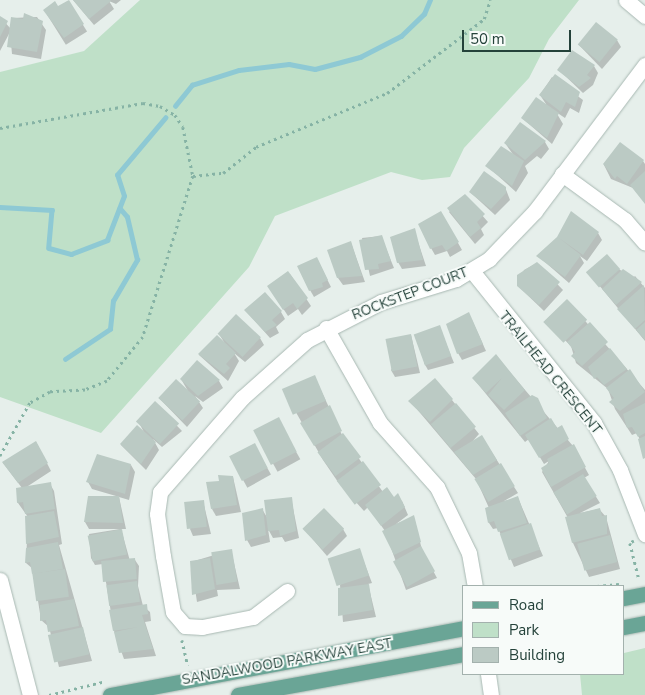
<!DOCTYPE html>
<html>
<head>
<meta charset="utf-8">
<style>
	body { margin:0 }
	#map { position:relative; width:645px; height:695px; overflow:hidden; background:#e6efeb; font-family:"Nunito Sans",sans-serif }
	div>[style] { position:absolute }
	.green>* { inset:0; background:#bfe0c8 }
	.shadow>* { inset:0; background:#0003; transform-origin:0 0 }
	.stream>* { height:4.5px; margin:-2.25px; padding:0 2.25px; transform-origin:2.25px; border-radius:2.25px; background:#8ec9d4 }
	.building>* { inset:0; background:#bbcac4; transform-origin:0 0 }
	.path>* { height:2.5px; margin-top:-1.25px; transform-origin:0; background:repeating-linear-gradient(90deg,#86b3a5 0 2.5px,transparent 0 6.5px) }
	.roads { filter:drop-shadow(0 0 1px #a8b8b2) drop-shadow(0 0 1px #a8b8b2) }
	.minor>* { height:15px; margin:-7.5px; padding:0 7.5px; transform-origin:7.5px; border-radius:7.5px; background:#fff }
	.major>* { height:15px; margin:-7.5px; padding:0 7.5px; transform-origin:7.5px; border-radius:7.5px; background:#6aa596 }
	span { translate:-50% -50%; white-space:nowrap; text-align:center; line-height:1.15; -webkit-text-stroke:4px #f7fbf9; paint-order:stroke }
	.street-label { font-size:14px; color:#24423a }
	.legend { position:absolute; left:462px; top:585px; width:162px; height:90px; box-sizing:border-box; background:#f7fbf9; border:1px solid #a3b1ad; margin:0; padding:6px 9px; list-style:none; font-size:15px; color:#24423a }
	.legend li { display:flex; align-items:center; gap:10px; height:25px }
	.legend b { width:25px; border:1px solid #a3b1ad }
	.scale { position:absolute; left:462px; top:30px; width:109px; height:22px; box-sizing:border-box; border:2px solid #24423a; border-top:0; padding-left:6px; font-size:15px; line-height:18px; white-space:nowrap; color:#24423a; -webkit-text-stroke:4px #f7fbf9; paint-order:stroke }
</style>
</head>
<body>
<div id="map">
	<div class="green">
		<i style="clip-path:polygon(140px 0,579px 0,549px 39px,529px 78px,464px 148px,450px 177px,422px 180px,391px 172px,275px 216px,249px 267px,101px 433px,0 397px,0 72px,84px 51px)"></i>
		<i style="clip-path:polygon(645px 648px,645px 695px,582px 695px,580px 674px,624px 674px,624px 653px)"></i>
	</div>
	<div class="shadow">
		<i style="clip-path:polygon(73px 0,121px 0,116px 4px,109px 1px,114px 9px,94px 25px)"></i>
		<i style="left:68px;top:1px;width:36px;height:25px;rotate:58deg"></i>
		<i style="clip-path:polygon(0 17px,11px 29px,12px 18px,37px 17px,46px 30px,41px 59px,12px 54px,10px 32px,0 51px)"></i>
		<i style="clip-path:polygon(617px 40px,621px 47px,602px 69px,578px 44px)"></i>
		<i style="clip-path:polygon(594px 66px,598px 73px,593px 85px,583px 93px,559px 70px)"></i>
		<i style="clip-path:polygon(552px 77px,583px 100px,579px 113px,570px 108px,565px 118px,556px 112px,563px 124px,552px 144px,522px 118px,546px 104px,540px 95px)"></i>
		<i style="clip-path:polygon(545px 142px,549px 149px,541px 159px,537px 156px,525px 166px,528px 173px,516px 192px,487px 166px,514px 156px,505px 143px)"></i>
		<i style="clip-path:polygon(643px 161px,645px 164px,645px 203px,633px 188px,611px 179px,604px 165px)"></i>
		<i style="clip-path:polygon(505px 187px,510px 200px,495px 215px,470px 192px)"></i>
		<i style="clip-path:polygon(465px 196px,488px 222px,481px 229px,484px 235px,475px 244px,449px 212px)"></i>
		<i style="clip-path:polygon(441px 213px,462px 250px,450px 257px,447px 251px,435px 255px,431px 248px)"></i>
		<i style="clip-path:polygon(414px 230px,426px 266px,402px 269px,398px 262px)"></i>
		<i style="clip-path:polygon(598px 233px,602px 240px,587px 261px,580px 256px,584px 263px,569px 283px,538px 256px,558px 237px)"></i>
		<i style="clip-path:polygon(381px 236px,394px 268px,370px 276px,362px 238px)"></i>
		<i style="clip-path:polygon(351px 243px,365px 282px,343px 285px,338px 278px)"></i>
		<i style="clip-path:polygon(537px 263px,563px 290px,544px 311px,518px 286px,524px 270px)"></i>
		<i style="clip-path:polygon(320px 265px,331px 287px,314px 297px,310px 290px)"></i>
		<i style="clip-path:polygon(619px 269px,632px 279px,635px 276px,645px 288px,645px 341px,589px 273px)"></i>
		<i style="clip-path:polygon(290px 274px,311px 306px,302px 315px,298px 309px,288px 316px,269px 287px)"></i>
		<i style="clip-path:polygon(567px 300px,645px 390px,645px 452px,637px 433px,632px 435px,615px 409px,608px 389px,576px 363px,571px 346px,545px 321px)"></i>
		<i style="clip-path:polygon(246px 311px,281px 312px,285px 319px,276px 327px,279px 333px,270px 338px)"></i>
		<i style="clip-path:polygon(472px 320px,486px 351px,462px 360px,458px 353px)"></i>
		<i style="clip-path:polygon(439px 326px,454px 363px,428px 370px,424px 363px)"></i>
		<i style="clip-path:polygon(219px 334px,260px 338px,264px 345px,245px 362px,234px 353px,239px 361px,228px 381px,199px 355px,224px 342px)"></i>
		<i style="clip-path:polygon(411px 335px,420px 373px,395px 377px,391px 370px)"></i>
		<i style="clip-path:polygon(496px 356px,573px 446px,589px 475px,584px 478px,600px 503px,580px 513px,599px 509px,606px 517px,620px 569px,589px 577px,573px 543px,568px 518px,542px 472px,549px 461px,544px 464px,529px 439px,525px 442px,473px 378px)"></i>
		<i style="clip-path:polygon(181px 379px,219px 381px,223px 388px,203px 402px,195px 396px,203px 408px,187px 427px,159px 398px,188px 391px)"></i>
		<i style="clip-path:polygon(318px 384px,342px 435px,383px 492px,402px 501px,408px 515px,396px 524px,414px 517px,422px 550px,437px 578px,406px 590px,385px 531px,368px 507px,364px 511px,345px 490px,341px 483px,345px 477px,338px 482px,323px 460px,285px 393px)"></i>
		<i style="clip-path:polygon(452px 400px,479px 434px,471px 443px,482px 437px,518px 493px,504px 501px,518px 498px,543px 556px,514px 567px,498px 528px,493px 529px,489px 523px,489px 508px,476px 479px,410px 401px)"></i>
		<i style="clip-path:polygon(155px 403px,182px 431px,162px 447px,153px 439px,159px 450px,146px 470px,121px 445px,145px 434px,138px 421px)"></i>
		<i style="left:278px;top:419px;width:46px;height:26px;rotate:61deg"></i>
		<i style="clip-path:polygon(36px 442px,51px 471px,25px 488px,50px 484px,54px 491px,62px 544px,59px 545px,92px 661px,59px 667px,49px 627px,41px 620px,33px 569px,26px 563px,28px 517px,18px 503px,18px 489px,22px 488px,3px 463px)"></i>
		<i style="left:254px;top:444px;width:35px;height:27px;rotate:61deg"></i>
		<i style="clip-path:polygon(131px 465px,135px 472px,129px 500px,119px 497px,126px 529px,121px 529px,130px 561px,135px 560px,139px 566px,138px 586px,143px 606px,150px 612px,151px 621px,145px 622px,156px 656px,124px 659px,114px 631px,103px 564px,95px 565px,91px 558px,89px 534px,120px 529px,89px 529px,85px 522px,116px 496px,92px 489px,88px 482px)"></i>
		<i style="clip-path:polygon(233px 477px,241px 512px,216px 516px,212px 509px)"></i>
		<i style="clip-path:polygon(291px 498px,299px 538px,285px 542px,282px 537px,273px 538px,268px 529px,270px 542px,251px 547px,247px 540px,262px 509px,268px 519px)"></i>
		<i style="clip-path:polygon(203px 501px,211px 534px,193px 536px,190px 529px)"></i>
		<i style="clip-path:polygon(304px 529px,343px 529px,347px 536px,327px 556px)"></i>
		<i style="clip-path:polygon(359px 549px,372px 583px,368px 584px,376px 617px,343px 622px,340px 585px)"></i>
		<i style="clip-path:polygon(231px 550px,240px 589px,217px 590px,218px 596px,197px 602px,191px 562px)"></i>
	</div>
	<div class="stream">
		<i style="left:175px;top:106px;width:27px;rotate:-51deg"></i>
		<i style="left:192px;top:85px;width:49px;rotate:-17.7deg"></i>
		<i style="left:239px;top:70px;width:50px;rotate:-6.8deg"></i>
		<i style="left:289px;top:64px;width:26px;rotate:11deg"></i>
		<i style="left:315px;top:69px;width:47px;rotate:-14.9deg"></i>
		<i style="left:360px;top:57px;width:46px;rotate:-27.1deg"></i>
		<i style="left:401px;top:36px;width:32px;rotate:-44deg"></i>
		<i style="left:424px;top:14px;width:15px;rotate:-67deg"></i>
		<i style="left:0;top:207px;width:52px;rotate:3.3deg"></i>
		<i style="left:52px;top:210px;width:38px;rotate:95deg"></i>
		<i style="left:49px;top:248px;width:23px;rotate:15deg"></i>
		<i style="left:71px;top:254px;width:39px;rotate:-21deg"></i>
		<i style="left:107px;top:240px;width:47px;rotate:-68.9deg"></i>
		<i style="left:124px;top:196px;width:22px;rotate:-108deg"></i>
		<i style="left:117px;top:175px;width:75px;rotate:-49.9deg"></i>
		<i style="left:65px;top:359px;width:54px;rotate:-33.7deg"></i>
		<i style="left:110px;top:329px;width:28px;rotate:-84deg"></i>
		<i style="left:113px;top:301px;width:48px;rotate:-59.7deg"></i>
		<i style="left:137px;top:260px;width:44px;rotate:-103.1deg"></i>
		<i style="left:127px;top:217px;width:11px;rotate:-131deg"></i>
	</div>
	<div class="building">
		<i style="clip-path:polygon(69px 0,84px 24px,64px 38px,43px 10px,55px 1px,58px 6px)"></i>
		<i style="clip-path:polygon(73px 0,110px 0,111px 1px,89px 19px)"></i>
		<i style="clip-path:polygon(24px 13px,43px 21px,37px 52px,7px 47px,11px 17px,23px 19px)"></i>
		<i style="clip-path:polygon(0 16px,8px 21px,0 37px)"></i>
		<i style="left:596px;top:22px;width:28px;height:29px;rotate:39deg"></i>
		<i style="clip-path:polygon(572px 50px,595px 65px,587px 75px,591px 78px,579px 87px,557px 70px)"></i>
		<i style="clip-path:polygon(555px 74px,580px 92px,575px 107px,566px 102px,561px 112px,539px 95px)"></i>
		<i style="clip-path:polygon(536px 97px,559px 113px,547px 138px,521px 118px)"></i>
		<i style="clip-path:polygon(520px 122px,546px 141px,525px 160px,504px 143px)"></i>
		<i style="clip-path:polygon(620px 142px,644px 160px,627px 184px,617px 176px,615px 179px,603px 164px)"></i>
		<i style="clip-path:polygon(501px 146px,524px 161px,512px 186px,485px 166px)"></i>
		<i style="clip-path:polygon(484px 171px,506px 187px,506px 193px,491px 209px,469px 192px)"></i>
		<i style="clip-path:polygon(645px 171px,645px 204px,630px 185px)"></i>
		<i style="clip-path:polygon(465px 194px,485px 214px,477px 222px,481px 228px,470px 237px,447px 208px)"></i>
		<i style="clip-path:polygon(441px 211px,459px 242px,446px 251px,442px 245px,430px 249px,418px 224px)"></i>
		<i style="clip-path:polygon(571px 211px,599px 232px,583px 255px,559px 238px,581px 255px,565px 277px,536px 256px,557px 237px)"></i>
		<i style="clip-path:polygon(415px 228px,423px 260px,397px 263px,390px 237px)"></i>
		<i style="clip-path:polygon(382px 235px,391px 261px,378px 264px,379px 269px,365px 270px,359px 240px)"></i>
		<i style="clip-path:polygon(351px 241px,362px 276px,337px 278px,327px 250px)"></i>
		<i style="left:607px;top:254px;width:20px;height:28px;rotate:49deg"></i>
		<i style="clip-path:polygon(317px 257px,328px 280px,322px 283px,323px 287px,309px 291px,297px 266px)"></i>
		<i style="clip-path:polygon(537px 262px,560px 282px,539px 305px,517px 286px,517px 275px)"></i>
		<i style="clip-path:polygon(623px 269px,642px 282px,616px 305px,602px 289px)"></i>
		<i style="clip-path:polygon(288px 271px,308px 298px,297px 309px,293px 303px,283px 310px,267px 286px)"></i>
		<i style="clip-path:polygon(644px 285px,645px 320px,635px 329px,617px 309px)"></i>
		<i style="clip-path:polygon(265px 292px,282px 311px,272px 320px,277px 325px,265px 332px,244px 310px)"></i>
		<i style="left:567px;top:299px;width:29px;height:33px;rotate:46deg"></i>
		<i style="clip-path:polygon(469px 312px,483px 344px,457px 354px,446px 324px)"></i>
		<i style="left:236px;top:314px;width:34px;height:27px;rotate:43deg"></i>
		<i style="clip-path:polygon(590px 322px,608px 342px,582px 366px,571px 356px,575px 352px,567px 342px)"></i>
		<i style="clip-path:polygon(645px 322px,645px 340px,636px 330px)"></i>
		<i style="left:440px;top:325px;width:33px;height:28px;rotate:70deg"></i>
		<i style="left:411px;top:334px;width:33px;height:26px;rotate:79deg"></i>
		<i style="clip-path:polygon(217px 335px,236px 353px,226px 364px,230px 368px,224px 374px,198px 354px)"></i>
		<i style="clip-path:polygon(610px 348px,627px 369px,604px 385px,597px 377px,594px 379px,588px 367px)"></i>
		<i style="clip-path:polygon(496px 354px,525px 390px,504px 410px,488px 395px,502px 378px,486px 393px,472px 378px)"></i>
		<i style="clip-path:polygon(197px 360px,220px 380px,198px 396px,180px 379px)"></i>
		<i style="clip-path:polygon(630px 369px,645px 392px,620px 411px,609px 402px,614px 398px,606px 388px)"></i>
		<i style="left:315px;top:375px;width:28px;height:36px;rotate:67deg"></i>
		<i style="clip-path:polygon(435px 378px,453px 399px,430px 422px,408px 401px)"></i>
		<i style="left:176px;top:379px;width:33px;height:26px;rotate:43deg"></i>
		<i style="clip-path:polygon(532px 395px,538px 398px,547px 418px,520px 436px,505px 413px)"></i>
		<i style="left:155px;top:401px;width:33px;height:28px;rotate:43deg"></i>
		<i style="left:456px;top:403px;width:31px;height:33px;rotate:50deg"></i>
		<i style="clip-path:polygon(645px 403px,645px 433px,638px 437px,632px 427px,627px 428px,623px 414px)"></i>
		<i style="clip-path:polygon(330px 405px,342px 431px,314px 446px,300px 423px)"></i>
		<i style="left:279px;top:417px;width:39px;height:29px;rotate:63deg"></i>
		<i style="clip-path:polygon(551px 418px,557px 428px,562px 425px,569px 439px,539px 458px,525px 435px)"></i>
		<i style="clip-path:polygon(137px 425px,156px 442px,141px 464px,120px 444px)"></i>
		<i style="left:343px;top:433px;width:30px;height:32px;rotate:53deg"></i>
		<i style="clip-path:polygon(482px 435px,497px 460px,473px 475px,454px 452px)"></i>
		<i style="clip-path:polygon(645px 436px,645px 458px,643px 459px,638px 439px)"></i>
		<i style="clip-path:polygon(36px 441px,48px 463px,18px 483px,2px 462px)"></i>
		<i style="left:255px;top:443px;width:28px;height:29px;rotate:63deg"></i>
		<i style="clip-path:polygon(574px 444px,586px 467px,551px 487px,541px 468px,549px 463px,547px 459px)"></i>
		<i style="clip-path:polygon(97px 454px,131px 464px,125px 494px,86px 482px)"></i>
		<i style="left:363px;top:461px;width:30px;height:33px;rotate:53deg"></i>
		<i style="left:501px;top:463px;width:27px;height:31px;rotate:59deg"></i>
		<i style="left:583px;top:474px;width:26px;height:35px;rotate:58deg"></i>
		<i style="clip-path:polygon(218px 475px,233px 476px,237px 505px,211px 509px,206px 482px,219px 481px)"></i>
		<i style="clip-path:polygon(51px 482px,55px 509px,25px 514px,23px 502px,17px 503px,16px 488px)"></i>
		<i style="clip-path:polygon(387px 487px,394px 497px,398px 493px,405px 507px,381px 526px,365px 505px)"></i>
		<i style="clip-path:polygon(88px 496px,119px 496px,123px 523px,84px 522px)"></i>
		<i style="clip-path:polygon(518px 496px,527px 523px,498px 532px,494px 521px,488px 523px,485px 508px)"></i>
		<i style="clip-path:polygon(292px 497px,296px 531px,280px 536px,279px 530px,268px 531px,264px 500px)"></i>
		<i style="left:204px;top:500px;width:27px;height:20px;rotate:84deg"></i>
		<i style="clip-path:polygon(263px 508px,266px 535px,245px 541px,242px 513px)"></i>
		<i style="left:324px;top:508px;width:29px;height:30px;rotate:46deg"></i>
		<i style="clip-path:polygon(600px 508px,602px 516px,607px 515px,607px 534px,572px 543px,565px 517px)"></i>
		<i style="clip-path:polygon(54px 511px,59px 537px,26px 544px,25px 516px)"></i>
		<i style="clip-path:polygon(414px 515px,421px 542px,394px 555px,382px 531px)"></i>
		<i style="left:531px;top:523px;width:28px;height:33px;rotate:71deg"></i>
		<i style="left:122px;top:529px;width:26px;height:35px;rotate:79deg"></i>
		<i style="left:610px;top:535px;width:28px;height:34px;rotate:75deg"></i>
		<i style="clip-path:polygon(58px 542px,63px 569px,32px 574px,30px 562px,25px 563px,26px 548px)"></i>
		<i style="left:421px;top:546px;width:29px;height:32px;rotate:61deg"></i>
		<i style="left:360px;top:548px;width:29px;height:34px;rotate:72deg"></i>
		<i style="left:232px;top:549px;width:33px;height:21px;rotate:81deg"></i>
		<i style="left:135px;top:558px;width:21px;height:34px;rotate:85deg"></i>
		<i style="clip-path:polygon(210px 558px,215px 589px,192px 595px,190px 561px)"></i>
		<i style="left:65px;top:569px;width:28px;height:33px;rotate:82deg"></i>
		<i style="left:137px;top:581px;width:21px;height:31px;rotate:82deg"></i>
		<i style="clip-path:polygon(369px 584px,373px 610px,338px 616px,338px 588px)"></i>
		<i style="clip-path:polygon(74px 599px,79px 626px,48px 632px,46px 620px,40px 621px,40px 605px)"></i>
		<i style="clip-path:polygon(147px 604px,148px 614px,142px 615px,153px 649px,119px 653px,114px 632px,138px 627px,113px 631px,109px 610px)"></i>
		<i style="left:83px;top:627px;width:28px;height:36px;rotate:77deg"></i>
	</div>
	<div class="path">
		<i style="left:0;top:128px;width:145px;rotate:-9.9deg"></i>
		<i style="left:143px;top:103px;width:17px;rotate:10deg"></i>
		<i style="left:160px;top:106px;width:17px;rotate:31deg"></i>
		<i style="left:175px;top:115px;width:14px;rotate:56deg"></i>
		<i style="left:183px;top:127px;width:50px;rotate:78.5deg"></i>
		<i style="left:193px;top:176px;width:169px;rotate:107.3deg"></i>
		<i style="left:143px;top:337px;width:57px;rotate:129.3deg"></i>
		<i style="left:107px;top:381px;width:24px;rotate:158deg"></i>
		<i style="left:85px;top:390px;width:35px;rotate:177deg"></i>
		<i style="left:50px;top:392px;width:23px;rotate:151deg"></i>
		<i style="left:30px;top:403px;width:61px;rotate:119.5deg"></i>
		<i style="left:193px;top:176px;width:30px;rotate:-6deg"></i>
		<i style="left:223px;top:173px;width:42px;rotate:-38.2deg"></i>
		<i style="left:256px;top:147px;width:142px;rotate:-22.4deg"></i>
		<i style="left:387px;top:93px;width:122px;rotate:-37.3deg"></i>
		<i style="left:484px;top:19px;width:20px;rotate:-72deg"></i>
		<i style="left:634px;top:541px;width:4px;rotate:153deg"></i>
		<i style="left:630px;top:543px;width:38px;rotate:76deg"></i>
		<i style="left:597px;top:586px;width:22px;rotate:-5deg"></i>
		<i style="left:182px;top:640px;width:26px;rotate:77deg"></i>
		<i style="left:49px;top:695px;width:55px;rotate:-13.8deg"></i>
	</div>
	<div class="roads">
		<div class="minor">
			<i style="left:626px;top:0;width:25px;rotate:40deg"></i>
			<i style="left:562px;top:174px;width:78px;rotate:36.1deg"></i>
			<i style="left:625px;top:220px;width:30px;rotate:49deg"></i>
			<i style="left:472px;top:271px;width:195px;rotate:51.2deg"></i>
			<i style="left:594px;top:423px;width:54px;rotate:61deg"></i>
			<i style="left:620px;top:470px;width:69px;rotate:68.7deg"></i>
			<i style="left:326px;top:328px;width:109px;rotate:60.4deg"></i>
			<i style="left:380px;top:423px;width:86px;rotate:48.3deg"></i>
			<i style="left:437px;top:487px;width:73px;rotate:64.1deg"></i>
			<i style="left:469px;top:553px;width:34px;rotate:80deg"></i>
			<i style="left:0;top:580px;width:119px;rotate:75.4deg"></i>
			<i style="left:287px;top:591px;width:43px;rotate:142.6deg"></i>
			<i style="left:253px;top:617px;width:52px;rotate:168.9deg"></i>
			<i style="left:202px;top:627px;width:17px;rotate:-177deg"></i>
			<i style="left:185px;top:626px;width:18px;rotate:-131deg"></i>
			<i style="left:173px;top:612px;width:57px;rotate:-100.1deg"></i>
			<i style="left:163px;top:556px;width:42px;rotate:-98.1deg"></i>
			<i style="left:157px;top:514px;width:22px;rotate:-82deg"></i>
			<i style="left:160px;top:492px;width:125px;rotate:-48.9deg"></i>
			<i style="left:242px;top:398px;width:87px;rotate:-41.7deg"></i>
			<i style="left:307px;top:340px;width:83px;rotate:-27.2deg"></i>
			<i style="left:381px;top:302px;width:78px;rotate:-17deg"></i>
			<i style="left:456px;top:279px;width:39px;rotate:-31deg"></i>
			<i style="left:489px;top:259px;width:66px;rotate:-46.2deg"></i>
			<i style="left:535px;top:211px;width:183px;rotate:-53deg"></i>
			<i style="left:488px;top:674px;width:21px;rotate:82deg"></i>
		</div>
		<div class="major">
			<i style="left:624px;top:598px;width:21px;rotate:-11deg"></i>
			<i style="left:624px;top:627px;width:21px;rotate:-11deg"></i>
			<i style="left:110px;top:695px;width:360px;rotate:-10.7deg"></i>
			<i style="left:238px;top:695px;width:230px;rotate:-10.3deg"></i>
		</div>
	</div>
	<div class="street-label">
		<span style="left:410px;top:294px;rotate:-21deg">ROCKSTEP COURT</span>
		<span style="left:550px;top:373px;rotate:51deg">TRAILHEAD CRESCENT</span>
		<span style="left:287px;top:662px;rotate:-10deg">SANDALWOOD PARKWAY EAST</span>
	</div>
	<ul class="legend">
	<li><b style="height:6px;background:#6aa596"></b>Road</li>
	<li><b style="height:14px;background:#bfe0c8"></b>Park</li>
	<li><b style="height:14px;background:#bbcac4"></b>Building</li>
	</ul>
	<div class="scale">50 m</div>
</div>
</body>
</html>
